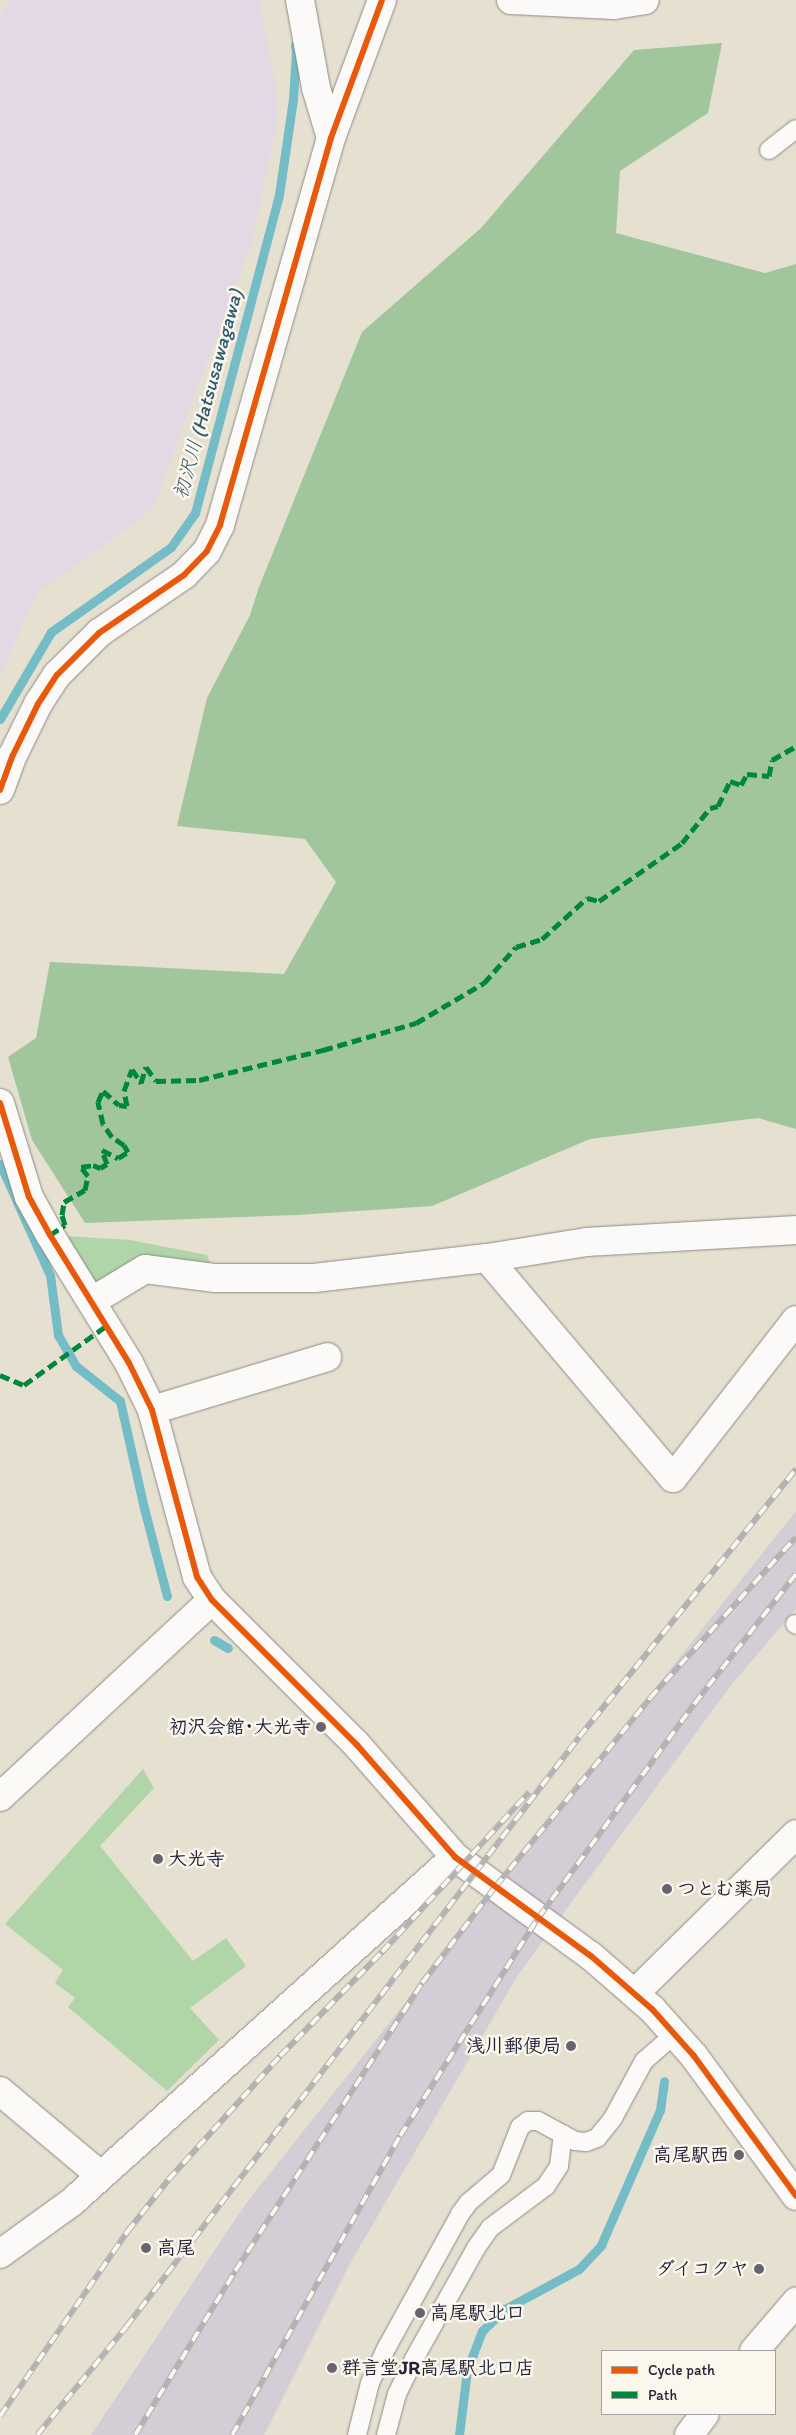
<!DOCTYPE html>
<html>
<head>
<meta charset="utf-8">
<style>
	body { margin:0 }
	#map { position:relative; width:796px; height:2435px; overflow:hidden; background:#e5e0d0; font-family:Itim,"Klee One",sans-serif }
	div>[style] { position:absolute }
	.built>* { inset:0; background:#e2d9e4 }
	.industrial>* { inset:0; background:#d3ced6 }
	.green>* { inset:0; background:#afd5a9 }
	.forest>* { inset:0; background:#a1c69e }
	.stream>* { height:9px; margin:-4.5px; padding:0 4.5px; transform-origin:4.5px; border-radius:4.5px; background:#74bdc6 }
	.roads { filter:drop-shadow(0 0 1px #8d8b86) drop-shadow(0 0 1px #8d8b86) }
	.lane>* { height:18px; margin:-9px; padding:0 9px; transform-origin:9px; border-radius:9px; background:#fbfaf8 }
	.street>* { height:28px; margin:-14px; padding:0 14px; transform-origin:14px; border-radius:14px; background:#fbfaf8 }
	.secondary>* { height:28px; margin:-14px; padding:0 14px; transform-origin:14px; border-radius:14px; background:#fbfaf8 }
	.highway>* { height:28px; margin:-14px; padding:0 14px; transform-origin:14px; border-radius:14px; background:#fbfaf8 }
	.rail>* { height:5.5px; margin-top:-2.75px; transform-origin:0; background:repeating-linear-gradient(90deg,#fbf7ec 0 11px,#b3b2b3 0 22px); box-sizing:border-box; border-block:1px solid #b3b2b3 }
	.quiet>* { height:5px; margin-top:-2.5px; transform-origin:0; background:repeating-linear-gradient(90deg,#00873e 0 10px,transparent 0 15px) }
	.cycleway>* { height:6px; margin:-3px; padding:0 3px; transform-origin:3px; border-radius:3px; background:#e8590c }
	.dots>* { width:14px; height:14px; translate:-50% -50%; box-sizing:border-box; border:2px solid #fbf7ec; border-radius:50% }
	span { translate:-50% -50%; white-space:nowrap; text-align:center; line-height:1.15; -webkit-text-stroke:5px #fbf7ec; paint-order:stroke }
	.poi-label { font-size:19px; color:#22223b; font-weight:700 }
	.right { translate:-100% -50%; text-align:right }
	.left { translate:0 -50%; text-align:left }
	.water-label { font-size:20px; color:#2f5a71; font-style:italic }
	.legend { position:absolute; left:601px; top:2350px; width:175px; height:65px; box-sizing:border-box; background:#fbf7ec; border:1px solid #a4a2a5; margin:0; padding:6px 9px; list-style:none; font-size:15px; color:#22223b }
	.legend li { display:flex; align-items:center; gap:10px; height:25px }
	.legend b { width:25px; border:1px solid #a4a2a5 }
</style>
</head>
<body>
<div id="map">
	<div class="built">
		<i style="clip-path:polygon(9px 0,259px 0,276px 87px,277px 122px,252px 242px,152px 510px,36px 594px,0 676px,0 16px)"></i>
	</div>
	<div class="industrial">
		<i style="clip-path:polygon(796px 1511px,796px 1609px,732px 1684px,518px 1975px,349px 2265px,264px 2435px,91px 2435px,247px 2202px)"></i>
	</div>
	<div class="green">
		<i style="clip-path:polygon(50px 1235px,130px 1240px,207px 1255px,215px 1278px,145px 1269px,92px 1301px)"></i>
		<i style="clip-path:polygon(143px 1769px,154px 1788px,100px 1846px,193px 1961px,226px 1938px,246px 1966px,190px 2008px,219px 2040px,167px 2091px,68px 2007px,75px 1998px,55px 1983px,63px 1970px,5px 1924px)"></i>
	</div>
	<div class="forest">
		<i style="clip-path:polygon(722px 43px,708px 113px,620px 171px,616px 233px,765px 273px,796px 264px,796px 1129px,758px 1118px,590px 1139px,432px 1206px,297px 1215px,85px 1223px,32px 1140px,8px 1057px,36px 1038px,50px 962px,284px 974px,336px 882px,305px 839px,177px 826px,207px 698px,250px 615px,259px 587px,362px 332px,481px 228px,634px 50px)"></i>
	</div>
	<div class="stream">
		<i style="left:0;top:719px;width:101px;rotate:-59.6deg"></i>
		<i style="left:51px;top:632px;width:147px;rotate:-35.3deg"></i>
		<i style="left:171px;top:547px;width:42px;rotate:-54.8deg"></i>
		<i style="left:195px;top:513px;width:329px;rotate:-75.2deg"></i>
		<i style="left:279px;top:195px;width:97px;rotate:-81.7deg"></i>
		<i style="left:293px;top:99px;width:46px;rotate:-86.3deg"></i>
		<i style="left:296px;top:53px;width:8px;rotate:-97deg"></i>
		<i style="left:0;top:1164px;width:122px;rotate:65.8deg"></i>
		<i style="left:50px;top:1275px;width:61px;rotate:82.4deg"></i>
		<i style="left:58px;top:1335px;width:36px;rotate:60deg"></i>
		<i style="left:76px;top:1366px;width:56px;rotate:38.5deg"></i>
		<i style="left:120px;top:1401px;width:110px;rotate:77.4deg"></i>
		<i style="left:144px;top:1508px;width:91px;rotate:75.4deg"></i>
		<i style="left:214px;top:1640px;width:16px;rotate:30deg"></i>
		<i style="left:459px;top:2435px;width:65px;rotate:-83deg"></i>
		<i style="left:467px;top:2370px;width:42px;rotate:-69deg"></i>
		<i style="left:482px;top:2331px;width:32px;rotate:-44deg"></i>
		<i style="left:505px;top:2309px;width:84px;rotate:-28.4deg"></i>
		<i style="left:579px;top:2269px;width:33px;rotate:-47deg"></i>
		<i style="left:601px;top:2245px;width:147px;rotate:-66.4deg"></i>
		<i style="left:660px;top:2110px;width:29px;rotate:-82deg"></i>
	</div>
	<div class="roads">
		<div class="lane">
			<i style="left:769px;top:150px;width:34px;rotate:-38deg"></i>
			<i style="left:795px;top:1624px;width:1px;rotate:45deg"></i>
			<i style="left:357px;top:2435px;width:54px;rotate:-76deg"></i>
			<i style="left:370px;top:2383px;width:40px;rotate:-65deg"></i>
			<i style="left:387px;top:2347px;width:152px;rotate:-61.2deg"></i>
			<i style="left:460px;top:2214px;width:15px;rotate:-53deg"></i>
			<i style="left:469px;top:2202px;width:42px;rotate:-40.2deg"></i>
			<i style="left:501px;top:2175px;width:52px;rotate:-68.4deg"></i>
			<i style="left:520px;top:2127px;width:10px;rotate:-37deg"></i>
			<i style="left:528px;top:2121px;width:10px"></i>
			<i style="left:538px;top:2121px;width:42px;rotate:28.4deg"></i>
			<i style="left:575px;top:2141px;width:11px;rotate:5deg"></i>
			<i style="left:586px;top:2142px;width:12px;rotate:-20deg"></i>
			<i style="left:597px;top:2138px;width:26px;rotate:-51deg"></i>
			<i style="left:613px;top:2118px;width:65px;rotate:-61.5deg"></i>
			<i style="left:644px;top:2061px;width:41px;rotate:-41.1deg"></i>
			<i style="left:386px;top:2435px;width:42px;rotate:-75deg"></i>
			<i style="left:397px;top:2394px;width:39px;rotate:-64deg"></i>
			<i style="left:414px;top:2359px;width:127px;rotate:-60.8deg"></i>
			<i style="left:476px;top:2248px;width:24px;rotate:-55deg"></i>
			<i style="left:490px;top:2228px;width:70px;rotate:-36.9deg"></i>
			<i style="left:546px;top:2186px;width:24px;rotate:-57deg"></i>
			<i style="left:559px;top:2166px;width:32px;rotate:-83deg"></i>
		</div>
		<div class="street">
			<i style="left:300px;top:0;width:89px;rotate:79.7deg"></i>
			<i style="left:316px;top:88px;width:52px;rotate:73.3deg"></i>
			<i style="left:511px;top:0;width:103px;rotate:2.8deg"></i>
			<i style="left:614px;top:5px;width:31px;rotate:-9deg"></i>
			<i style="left:0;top:790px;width:37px;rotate:-70deg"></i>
			<i style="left:13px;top:755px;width:57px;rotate:-63.9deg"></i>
			<i style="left:38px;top:704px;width:35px;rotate:-57deg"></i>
			<i style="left:57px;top:675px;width:59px;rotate:-45deg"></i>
			<i style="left:99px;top:633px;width:103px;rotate:-34.3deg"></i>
			<i style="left:184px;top:575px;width:33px;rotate:-46deg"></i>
			<i style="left:207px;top:551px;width:29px;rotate:-63deg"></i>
			<i style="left:220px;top:525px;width:403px;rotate:-74deg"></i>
			<i style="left:331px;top:138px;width:147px;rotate:-69.7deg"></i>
			<i style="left:0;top:1103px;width:98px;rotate:72.9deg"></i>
			<i style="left:29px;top:1197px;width:43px;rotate:61.1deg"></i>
			<i style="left:50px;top:1235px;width:150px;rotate:58.3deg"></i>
			<i style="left:129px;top:1363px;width:52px;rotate:63.9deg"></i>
			<i style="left:152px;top:1410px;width:173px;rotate:74.9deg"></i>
			<i style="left:197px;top:1577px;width:27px;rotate:57deg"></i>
			<i style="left:487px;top:1258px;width:288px;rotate:49.8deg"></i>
			<i style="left:673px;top:1478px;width:200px;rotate:-52.1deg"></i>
			<i style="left:92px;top:1301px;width:62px;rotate:-31.1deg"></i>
			<i style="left:145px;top:1269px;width:71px;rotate:7.3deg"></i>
			<i style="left:215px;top:1278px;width:99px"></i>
			<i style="left:314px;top:1278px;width:174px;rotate:-6.6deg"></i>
			<i style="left:487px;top:1258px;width:101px;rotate:-9.1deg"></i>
			<i style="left:587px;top:1242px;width:209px;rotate:-3.3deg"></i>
			<i style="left:152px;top:1410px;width:183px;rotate:-16.8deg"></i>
			<i style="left:635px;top:1993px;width:226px;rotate:-44.6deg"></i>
			<i style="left:0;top:2091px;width:131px;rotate:40deg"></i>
			<i style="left:0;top:2254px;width:89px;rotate:-35.8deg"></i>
			<i style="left:72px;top:2202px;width:515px;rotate:-42.01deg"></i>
		</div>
		<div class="secondary">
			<i style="left:0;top:1797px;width:289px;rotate:-42.9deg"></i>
			<i style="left:212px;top:1600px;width:205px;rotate:45deg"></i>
			<i style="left:357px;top:1745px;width:149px;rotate:48.8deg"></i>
			<i style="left:455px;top:1857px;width:168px;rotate:36.1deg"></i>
			<i style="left:591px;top:1956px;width:81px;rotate:41deg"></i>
			<i style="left:652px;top:2009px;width:63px;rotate:48.2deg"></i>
			<i style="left:694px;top:2056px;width:173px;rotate:53.9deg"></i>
		</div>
		<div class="highway">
			<i style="left:754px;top:2351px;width:65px;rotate:-49.4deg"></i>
			<i style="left:689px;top:2435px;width:26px;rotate:-53deg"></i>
		</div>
	</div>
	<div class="rail">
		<i style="left:0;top:2416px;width:224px;rotate:-55.4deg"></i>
		<i style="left:127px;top:2232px;width:66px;rotate:-51.7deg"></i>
		<i style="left:168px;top:2180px;width:167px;rotate:-47.9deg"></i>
		<i style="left:280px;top:2056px;width:146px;rotate:-45.6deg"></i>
		<i style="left:382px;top:1952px;width:217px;rotate:-47.4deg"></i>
		<i style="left:37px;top:2435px;width:140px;rotate:-50.5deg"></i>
		<i style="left:126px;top:2327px;width:744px;rotate:-52.48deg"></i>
		<i style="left:579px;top:1737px;width:345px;rotate:-51deg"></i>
		<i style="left:135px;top:2435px;width:192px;rotate:-58.6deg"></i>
		<i style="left:235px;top:2271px;width:343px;rotate:-57deg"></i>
		<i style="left:422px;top:1983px;width:121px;rotate:-52.8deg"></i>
		<i style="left:495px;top:1887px;width:244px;rotate:-50.6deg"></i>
		<i style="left:650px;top:1698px;width:217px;rotate:-47.8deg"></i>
		<i style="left:232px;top:2435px;width:343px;rotate:-60.7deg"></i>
		<i style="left:400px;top:2136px;width:258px;rotate:-57.7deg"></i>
		<i style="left:538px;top:1918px;width:265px;rotate:-53.9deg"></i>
		<i style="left:694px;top:1704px;width:165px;rotate:-51.9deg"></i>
	</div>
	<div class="quiet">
		<i style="left:50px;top:1235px;width:18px;rotate:-34deg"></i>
		<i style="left:65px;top:1225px;width:10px;rotate:-107deg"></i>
		<i style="left:62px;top:1215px;width:13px;rotate:-81deg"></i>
		<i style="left:64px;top:1202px;width:24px;rotate:-30deg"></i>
		<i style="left:85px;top:1190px;width:14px;rotate:-78deg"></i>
		<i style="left:88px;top:1176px;width:11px;rotate:-128deg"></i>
		<i style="left:81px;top:1167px;width:12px;rotate:-9deg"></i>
		<i style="left:93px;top:1165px;width:8px;rotate:23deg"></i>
		<i style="left:100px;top:1168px;width:8px;rotate:-30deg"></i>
		<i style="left:107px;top:1164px;width:15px;rotate:-110deg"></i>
		<i style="left:102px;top:1150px;width:18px;rotate:27deg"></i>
		<i style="left:118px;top:1158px;width:12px;rotate:-31deg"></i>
		<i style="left:128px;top:1152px;width:8px;rotate:-120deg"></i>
		<i style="left:124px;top:1145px;width:14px;rotate:-146deg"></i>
		<i style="left:112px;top:1137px;width:16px;rotate:-125deg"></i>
		<i style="left:103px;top:1124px;width:23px;rotate:-103deg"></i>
		<i style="left:98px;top:1102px;width:12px;rotate:-66deg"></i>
		<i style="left:103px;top:1091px;width:21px;rotate:41deg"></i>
		<i style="left:119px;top:1105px;width:8px;rotate:7deg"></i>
		<i style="left:127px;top:1106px;width:15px;rotate:-101deg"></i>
		<i style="left:124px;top:1091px;width:23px;rotate:-70deg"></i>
		<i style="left:132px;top:1069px;width:17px;rotate:57deg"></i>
		<i style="left:141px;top:1083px;width:17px;rotate:-73deg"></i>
		<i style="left:146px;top:1067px;width:17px;rotate:54deg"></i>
		<i style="left:156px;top:1081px;width:43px;rotate:-1.3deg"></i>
		<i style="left:199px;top:1080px;width:128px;rotate:-13.6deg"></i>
		<i style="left:323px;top:1050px;width:97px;rotate:-16.2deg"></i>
		<i style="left:416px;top:1023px;width:79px;rotate:-30.5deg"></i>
		<i style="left:484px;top:983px;width:48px;rotate:-48.4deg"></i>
		<i style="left:516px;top:947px;width:27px;rotate:-17deg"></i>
		<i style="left:542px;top:939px;width:61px;rotate:-42.3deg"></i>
		<i style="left:587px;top:898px;width:12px;rotate:14deg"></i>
		<i style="left:599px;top:901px;width:101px;rotate:-34.9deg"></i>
		<i style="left:682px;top:843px;width:45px;rotate:-51.3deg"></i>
		<i style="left:710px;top:808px;width:8px;rotate:-14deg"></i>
		<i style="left:718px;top:806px;width:28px;rotate:-64deg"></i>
		<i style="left:730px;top:781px;width:12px;rotate:20deg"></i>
		<i style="left:741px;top:785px;width:13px;rotate:-61deg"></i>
		<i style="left:747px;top:774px;width:22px;rotate:5deg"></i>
		<i style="left:769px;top:776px;width:16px;rotate:-79deg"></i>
		<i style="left:772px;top:760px;width:28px;rotate:-30deg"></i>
		<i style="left:0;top:1375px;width:26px;rotate:23deg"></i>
		<i style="left:24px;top:1385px;width:101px;rotate:-35.7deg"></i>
	</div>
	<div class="cycleway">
		<i style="left:0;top:790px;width:37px;rotate:-70deg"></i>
		<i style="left:13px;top:755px;width:57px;rotate:-63.9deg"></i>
		<i style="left:38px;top:704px;width:35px;rotate:-57deg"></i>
		<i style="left:57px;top:675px;width:59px;rotate:-45deg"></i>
		<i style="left:99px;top:633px;width:103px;rotate:-34.3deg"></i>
		<i style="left:184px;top:575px;width:33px;rotate:-46deg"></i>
		<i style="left:207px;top:551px;width:29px;rotate:-63deg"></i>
		<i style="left:220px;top:525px;width:403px;rotate:-74deg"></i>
		<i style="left:331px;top:138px;width:147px;rotate:-69.7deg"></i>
		<i style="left:0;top:1103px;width:98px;rotate:72.9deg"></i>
		<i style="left:29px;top:1197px;width:43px;rotate:61.1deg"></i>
		<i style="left:50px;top:1235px;width:150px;rotate:58.3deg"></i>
		<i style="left:129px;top:1363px;width:52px;rotate:63.9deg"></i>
		<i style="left:152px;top:1410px;width:173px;rotate:74.9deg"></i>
		<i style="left:197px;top:1577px;width:27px;rotate:57deg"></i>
		<i style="left:212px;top:1600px;width:205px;rotate:45deg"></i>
		<i style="left:357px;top:1745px;width:149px;rotate:48.8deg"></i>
		<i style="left:455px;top:1857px;width:168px;rotate:36.1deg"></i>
		<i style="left:591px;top:1956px;width:81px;rotate:41deg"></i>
		<i style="left:652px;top:2009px;width:63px;rotate:48.2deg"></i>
		<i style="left:694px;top:2056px;width:173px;rotate:53.9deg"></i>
	</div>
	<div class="dots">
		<i style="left:321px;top:1727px;background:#66646f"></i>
		<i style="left:158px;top:1859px;background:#66646f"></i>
		<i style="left:667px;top:1889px;background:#66646f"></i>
		<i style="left:571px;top:2046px;background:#66646f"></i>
		<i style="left:739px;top:2155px;background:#66646f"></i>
		<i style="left:146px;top:2248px;background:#66646f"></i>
		<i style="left:759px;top:2269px;background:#66646f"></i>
		<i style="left:420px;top:2313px;background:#66646f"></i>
		<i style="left:332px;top:2368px;background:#66646f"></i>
	</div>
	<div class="poi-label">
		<span class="right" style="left:311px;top:1727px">初沢会館･大光寺</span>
		<span class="left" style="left:168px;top:1859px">大光寺</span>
		<span class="left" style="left:677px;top:1889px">つとむ薬局</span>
		<span class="right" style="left:561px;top:2046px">浅川郵便局</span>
		<span class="right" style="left:729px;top:2155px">高尾駅西</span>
		<span class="left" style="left:157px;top:2248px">高尾</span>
		<span class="right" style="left:749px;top:2269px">ダイコクヤ</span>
		<span class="left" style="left:430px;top:2313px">高尾駅北口</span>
		<span class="left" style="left:342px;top:2368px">群言堂JR高尾駅北口店</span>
	</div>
	<div class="water-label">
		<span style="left:208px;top:394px;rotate:-75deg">初沢川 (Hatsusawagawa)</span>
	</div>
	<ul class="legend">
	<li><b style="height:6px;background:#e8590c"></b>Cycle path</li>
	<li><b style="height:6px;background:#00873e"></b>Path</li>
	</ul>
</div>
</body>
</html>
